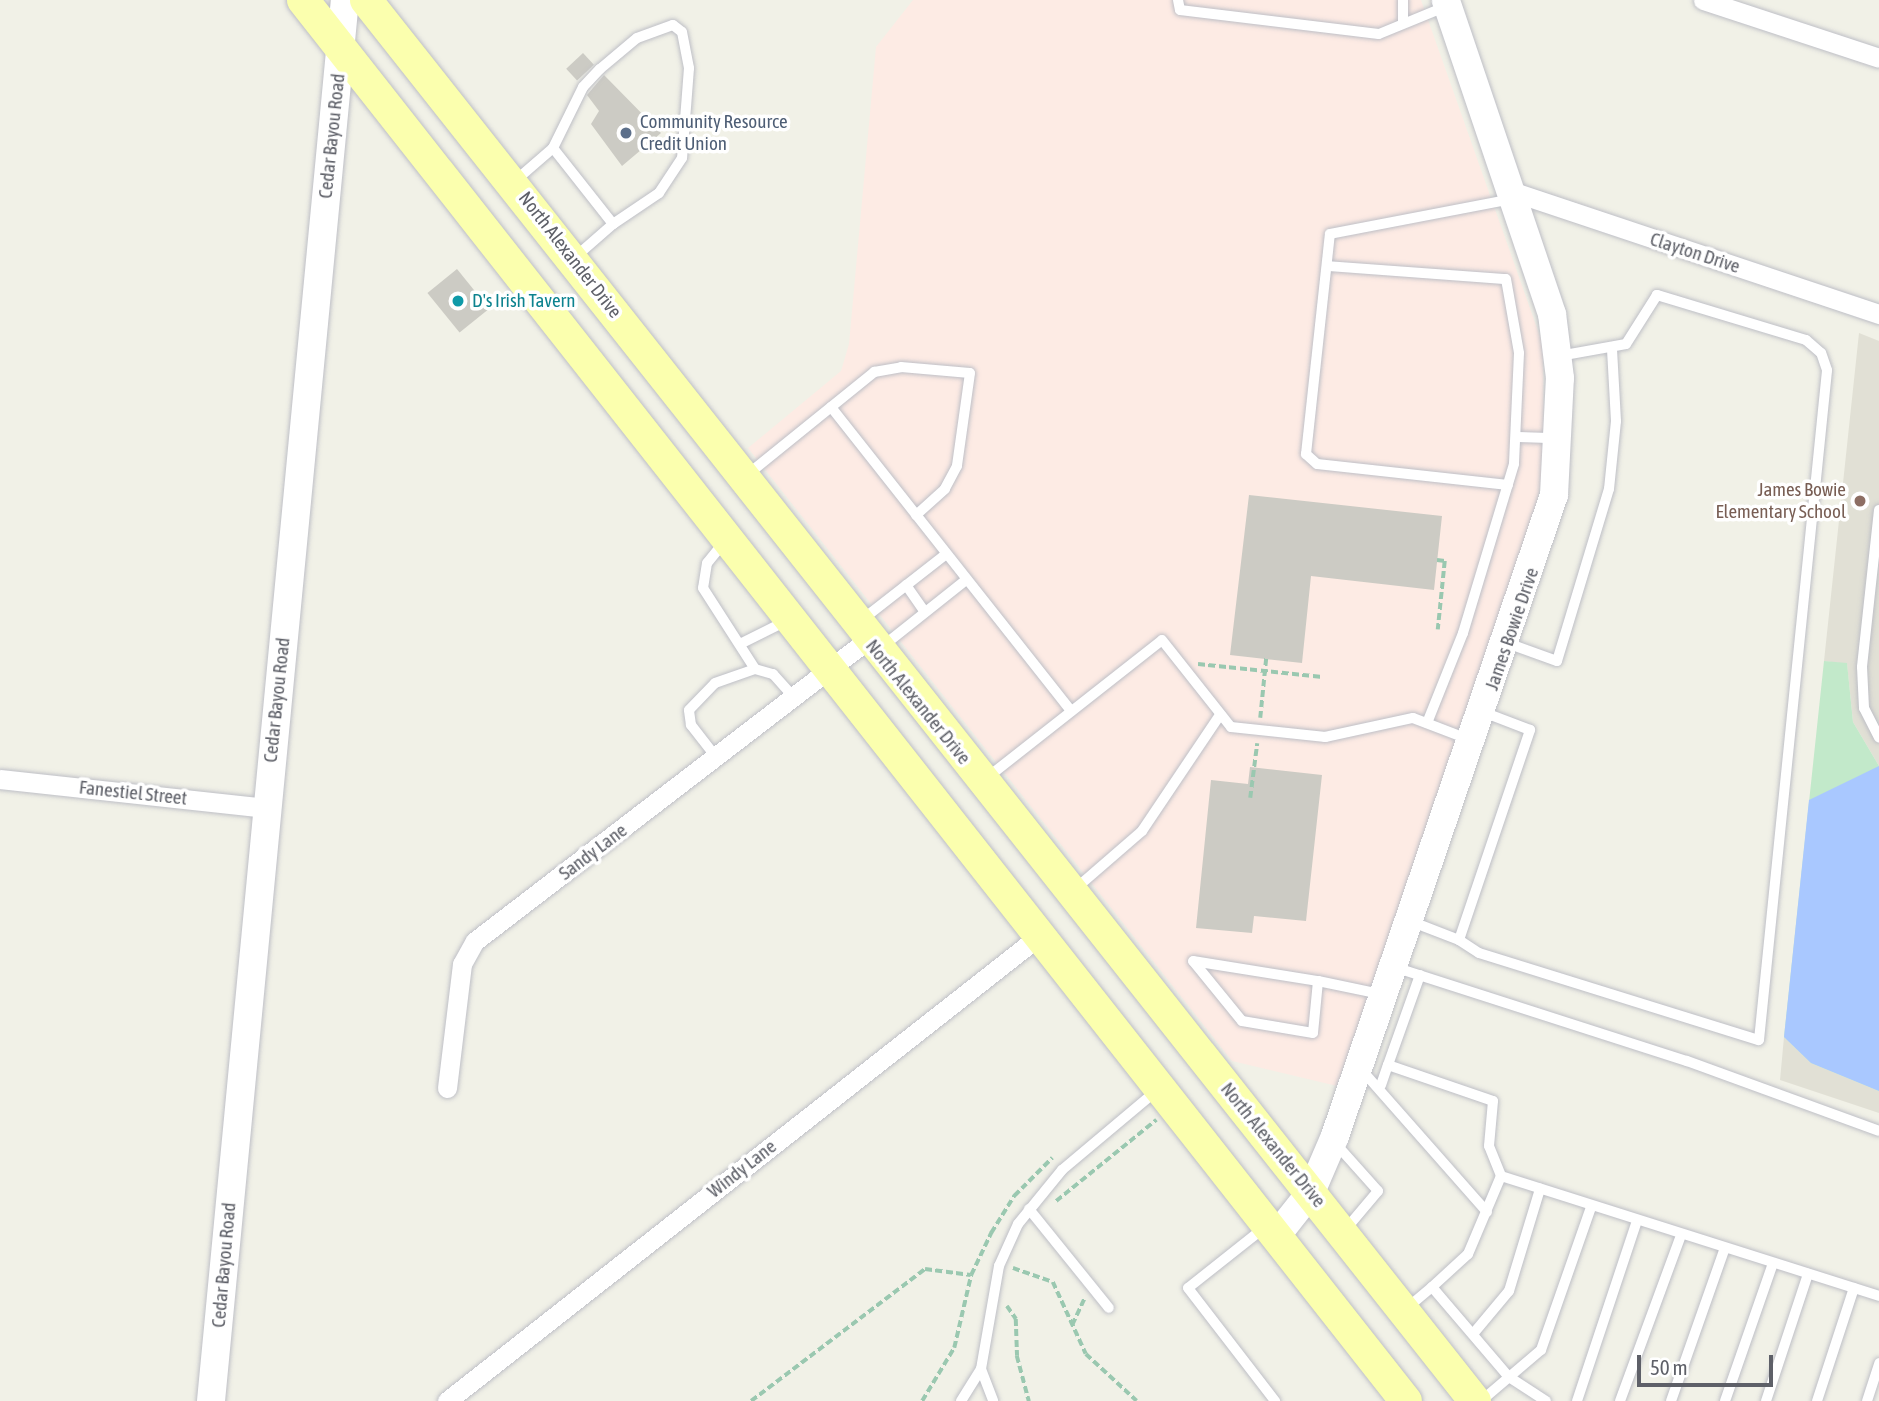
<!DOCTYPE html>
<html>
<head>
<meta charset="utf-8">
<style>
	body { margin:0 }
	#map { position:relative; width:1879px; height:1401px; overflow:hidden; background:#f1f1e7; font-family:"Asap Condensed",sans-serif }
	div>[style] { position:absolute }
	.education>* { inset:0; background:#e1e0d5 }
	.medical>* { inset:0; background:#fdebe4 }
	.green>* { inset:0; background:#c2e9ca }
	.water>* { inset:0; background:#a9c8ff }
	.building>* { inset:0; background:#cccbc4; transform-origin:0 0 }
	.path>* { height:3.5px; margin-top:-1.75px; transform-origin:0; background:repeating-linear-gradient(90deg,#9ac8b0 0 7px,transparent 0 10.5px) }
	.roads { filter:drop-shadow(0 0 2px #bebfc6) drop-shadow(0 0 2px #bebfc6) }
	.lane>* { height:10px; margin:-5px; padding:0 5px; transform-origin:5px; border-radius:5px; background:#fff }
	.street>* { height:19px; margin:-9.5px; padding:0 9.5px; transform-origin:9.5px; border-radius:9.5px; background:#fff }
	.secondary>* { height:28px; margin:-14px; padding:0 14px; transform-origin:14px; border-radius:14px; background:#fff }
	.primary>* { height:32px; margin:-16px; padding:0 16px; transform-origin:16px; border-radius:16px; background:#fbffae }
	.dots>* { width:19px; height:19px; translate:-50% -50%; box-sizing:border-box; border:4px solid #fff; border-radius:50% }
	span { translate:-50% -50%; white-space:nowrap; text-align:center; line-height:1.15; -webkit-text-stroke:7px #fff; paint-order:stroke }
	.service-label { font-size:19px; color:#4e5e75 }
	.left { translate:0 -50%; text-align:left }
	.street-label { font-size:19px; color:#5e6068 }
	.culture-label { font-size:19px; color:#0d838f }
	.education-label { font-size:19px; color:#785e54 }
	.right { translate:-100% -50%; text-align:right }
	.scale { position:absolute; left:1637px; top:1355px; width:136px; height:32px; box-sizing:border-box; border:4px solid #5e6068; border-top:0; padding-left:9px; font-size:21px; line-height:24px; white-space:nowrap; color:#5e6068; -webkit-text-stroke:5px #fff; paint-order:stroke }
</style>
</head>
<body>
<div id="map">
	<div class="education">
		<i style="clip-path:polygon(1859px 333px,1879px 341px,1879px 766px,1853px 722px,1847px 664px,1824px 661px)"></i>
		<i style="clip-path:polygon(1784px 1037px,1811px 1063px,1879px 1091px,1879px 1113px,1780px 1080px)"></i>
	</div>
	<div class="medical">
		<i style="clip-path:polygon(913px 0,1421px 0,1543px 345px,1544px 468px,1532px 526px,1337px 1086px,1232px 1061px,748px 448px,841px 371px,849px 344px,876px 47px)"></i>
	</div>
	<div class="green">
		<i style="clip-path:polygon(1824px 661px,1847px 663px,1853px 722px,1879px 766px,1879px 1091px,1811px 1063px,1784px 1037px)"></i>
	</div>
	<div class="water">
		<i style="clip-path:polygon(1879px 766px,1879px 1091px,1811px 1063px,1784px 1037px,1809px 800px)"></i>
	</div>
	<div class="building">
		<i style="left:583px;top:53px;width:16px;height:23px;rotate:47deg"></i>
		<i style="clip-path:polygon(604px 75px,661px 133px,622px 166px,591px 124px,599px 111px,587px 95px)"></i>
		<i style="left:457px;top:269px;width:51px;height:38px;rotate:51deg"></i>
		<i style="clip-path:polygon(1249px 495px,1442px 516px,1434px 590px,1311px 576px,1302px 663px,1230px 655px)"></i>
		<i style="clip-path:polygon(1250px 767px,1322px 775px,1306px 921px,1254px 916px,1252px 933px,1196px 928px,1211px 780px,1248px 784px)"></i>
	</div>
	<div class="path">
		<i style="left:1437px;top:560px;width:8px;rotate:7deg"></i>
		<i style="left:1445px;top:561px;width:69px;rotate:95.8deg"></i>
		<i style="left:1198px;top:664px;width:125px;rotate:6deg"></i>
		<i style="left:1260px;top:718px;width:60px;rotate:-84.3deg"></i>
		<i style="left:1250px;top:798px;width:55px;rotate:-82.7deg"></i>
		<i style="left:1056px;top:1201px;width:129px;rotate:-39deg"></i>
		<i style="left:1013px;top:1268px;width:42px;rotate:19.3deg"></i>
		<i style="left:1053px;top:1282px;width:79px;rotate:65.4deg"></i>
		<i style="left:1086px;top:1354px;width:69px;rotate:42.7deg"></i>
		<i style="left:1007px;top:1306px;width:16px;rotate:55deg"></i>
		<i style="left:1016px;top:1319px;width:37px;rotate:88deg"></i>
		<i style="left:1017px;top:1356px;width:47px;rotate:75.1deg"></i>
		<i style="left:1072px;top:1325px;width:31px;rotate:-65deg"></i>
		<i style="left:751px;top:1401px;width:218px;rotate:-37.2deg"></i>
		<i style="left:925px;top:1269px;width:46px;rotate:7.4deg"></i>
		<i style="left:922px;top:1401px;width:62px;rotate:-58.9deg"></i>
		<i style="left:954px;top:1348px;width:75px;rotate:-76.9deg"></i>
		<i style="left:971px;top:1275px;width:47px;rotate:-64.5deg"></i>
		<i style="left:991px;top:1233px;width:44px;rotate:-58.1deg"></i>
		<i style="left:1014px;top:1196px;width:54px;rotate:-45deg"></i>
	</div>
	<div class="roads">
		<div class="lane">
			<i style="left:1178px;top:0;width:10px;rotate:79deg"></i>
			<i style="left:1180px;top:10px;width:200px;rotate:6.9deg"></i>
			<i style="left:1379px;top:34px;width:74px;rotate:-22.4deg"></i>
			<i style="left:1403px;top:21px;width:21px;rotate:-90deg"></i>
			<i style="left:553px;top:148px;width:68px;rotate:-63.8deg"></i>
			<i style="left:583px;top:87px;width:25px;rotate:-47deg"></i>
			<i style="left:600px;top:69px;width:48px;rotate:-40deg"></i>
			<i style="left:637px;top:38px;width:38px;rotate:-20deg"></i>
			<i style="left:673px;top:25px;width:11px;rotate:38deg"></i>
			<i style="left:682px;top:32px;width:37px;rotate:79deg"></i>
			<i style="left:689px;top:68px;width:90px;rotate:94.4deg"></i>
			<i style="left:682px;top:158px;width:42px;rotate:123.3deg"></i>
			<i style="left:659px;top:193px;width:55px;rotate:146deg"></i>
			<i style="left:515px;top:181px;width:50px;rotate:-41deg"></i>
			<i style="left:553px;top:148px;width:97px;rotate:51.7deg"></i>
			<i style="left:613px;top:224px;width:52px;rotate:138.9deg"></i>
			<i style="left:1327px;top:266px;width:179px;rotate:4.2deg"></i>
			<i style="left:1506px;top:279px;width:75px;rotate:80deg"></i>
			<i style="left:1519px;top:353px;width:111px;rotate:92.6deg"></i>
			<i style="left:1514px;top:464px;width:177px;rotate:106.8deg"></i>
			<i style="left:1463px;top:633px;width:97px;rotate:111.8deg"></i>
			<i style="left:831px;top:407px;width:387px;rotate:51.7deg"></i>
			<i style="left:1518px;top:437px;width:38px;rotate:2deg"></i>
			<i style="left:747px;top:475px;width:164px;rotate:-39deg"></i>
			<i style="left:874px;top:372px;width:27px;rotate:-10deg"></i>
			<i style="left:901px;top:367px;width:69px;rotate:5deg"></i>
			<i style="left:970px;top:373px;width:94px;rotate:98deg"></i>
			<i style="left:957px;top:466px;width:26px;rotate:118deg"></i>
			<i style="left:945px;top:489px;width:39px;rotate:138deg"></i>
			<i style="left:1508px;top:485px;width:192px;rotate:-173.7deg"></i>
			<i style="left:1317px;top:464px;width:15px;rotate:-138deg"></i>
			<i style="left:1306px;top:454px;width:221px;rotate:-83.8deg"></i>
			<i style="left:1330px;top:234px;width:185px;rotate:-10.9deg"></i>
			<i style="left:1879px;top:510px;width:158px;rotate:96.2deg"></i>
			<i style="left:1862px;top:667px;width:41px;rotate:87.2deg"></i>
			<i style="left:1864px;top:708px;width:33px;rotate:63deg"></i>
			<i style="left:725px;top:541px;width:28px;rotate:129deg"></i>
			<i style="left:707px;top:563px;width:25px;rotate:99deg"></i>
			<i style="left:703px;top:588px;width:96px;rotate:57.3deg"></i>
			<i style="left:906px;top:585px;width:33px;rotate:55deg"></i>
			<i style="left:863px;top:619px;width:104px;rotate:-38deg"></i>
			<i style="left:742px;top:643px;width:51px;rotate:-26.6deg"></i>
			<i style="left:1507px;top:643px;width:53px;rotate:19.8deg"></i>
			<i style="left:1557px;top:661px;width:180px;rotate:-73.2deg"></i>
			<i style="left:1609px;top:489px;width:68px;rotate:-84.1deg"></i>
			<i style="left:1616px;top:421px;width:71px;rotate:-93.2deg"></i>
			<i style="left:883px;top:646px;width:106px;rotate:-38.5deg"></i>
			<i style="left:716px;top:757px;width:41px;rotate:-128deg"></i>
			<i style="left:691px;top:725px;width:15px;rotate:-98deg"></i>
			<i style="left:689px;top:710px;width:37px;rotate:-46deg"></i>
			<i style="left:715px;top:683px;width:42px;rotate:-19.3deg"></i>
			<i style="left:755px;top:669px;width:19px;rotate:16deg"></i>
			<i style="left:773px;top:674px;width:31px;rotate:48deg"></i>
			<i style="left:988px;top:777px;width:221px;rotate:-38.2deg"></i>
			<i style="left:1162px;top:640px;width:111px;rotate:51.6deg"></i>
			<i style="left:1231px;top:727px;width:95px;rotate:6.1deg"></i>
			<i style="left:1325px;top:737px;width:90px;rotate:-12.2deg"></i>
			<i style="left:1413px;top:718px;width:59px;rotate:20.9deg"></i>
			<i style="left:1074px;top:890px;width:90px;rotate:-40.9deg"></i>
			<i style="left:1142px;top:831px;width:140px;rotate:-56.1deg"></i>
			<i style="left:1410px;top:921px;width:53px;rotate:21.2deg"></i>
			<i style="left:1459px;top:940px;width:222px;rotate:-71.3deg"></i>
			<i style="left:1530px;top:730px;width:50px;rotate:-159deg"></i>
			<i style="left:1459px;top:940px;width:24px;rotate:33deg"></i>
			<i style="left:1479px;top:953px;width:293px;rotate:17.3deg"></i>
			<i style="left:1759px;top:1040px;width:673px;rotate:-84.2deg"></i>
			<i style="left:1827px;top:370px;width:18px;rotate:-109deg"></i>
			<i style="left:1821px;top:353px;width:20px;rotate:-139deg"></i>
			<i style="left:1806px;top:340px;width:156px;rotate:-163.2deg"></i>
			<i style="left:1657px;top:295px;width:58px;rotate:122.3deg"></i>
			<i style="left:1626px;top:344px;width:68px;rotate:169.8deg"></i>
			<i style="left:1394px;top:967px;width:308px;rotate:17.8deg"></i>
			<i style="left:1687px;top:1061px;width:204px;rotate:20deg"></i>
			<i style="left:1420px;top:975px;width:96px;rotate:109.6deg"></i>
			<i style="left:1388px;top:1065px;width:111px;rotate:18.9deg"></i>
			<i style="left:1493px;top:1101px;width:45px;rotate:95.1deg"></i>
			<i style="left:1489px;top:1146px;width:32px;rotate:68deg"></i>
			<i style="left:1501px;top:1176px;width:85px;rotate:112.9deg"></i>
			<i style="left:1468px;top:1254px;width:49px;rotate:137.5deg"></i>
			<i style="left:1432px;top:1287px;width:118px;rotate:49.5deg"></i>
			<i style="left:1509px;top:1377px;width:44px;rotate:33deg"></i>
			<i style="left:1318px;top:981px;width:52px;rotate:95.5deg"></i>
			<i style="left:1313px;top:1033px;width:72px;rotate:-170.4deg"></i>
			<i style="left:1242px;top:1021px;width:77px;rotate:-129.2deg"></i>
			<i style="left:1193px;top:961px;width:127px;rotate:9.1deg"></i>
			<i style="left:1318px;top:981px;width:63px;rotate:11.8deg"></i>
			<i style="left:1360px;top:1068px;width:192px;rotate:48.6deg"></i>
			<i style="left:1381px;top:1085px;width:21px;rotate:-71deg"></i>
			<i style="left:1336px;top:1144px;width:63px;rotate:48.2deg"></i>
			<i style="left:1378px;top:1191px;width:51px;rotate:130.2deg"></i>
			<i style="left:1501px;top:1176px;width:397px;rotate:17.6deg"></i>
			<i style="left:1029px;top:1209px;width:127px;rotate:51.1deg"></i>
			<i style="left:1265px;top:1227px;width:98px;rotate:141.6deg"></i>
			<i style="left:1188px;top:1288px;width:143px;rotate:52.4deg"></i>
			<i style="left:1407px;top:1308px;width:33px;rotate:-40deg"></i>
			<i style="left:1473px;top:1334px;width:56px;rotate:-50.1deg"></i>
			<i style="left:1509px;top:1291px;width:107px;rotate:-73.1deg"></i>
			<i style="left:981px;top:1369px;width:34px;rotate:69deg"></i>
			<i style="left:961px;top:1401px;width:38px;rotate:-58deg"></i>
			<i style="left:981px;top:1369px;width:105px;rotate:-80.1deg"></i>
			<i style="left:999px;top:1266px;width:46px;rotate:-65.7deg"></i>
			<i style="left:1018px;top:1224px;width:70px;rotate:-50.8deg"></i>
			<i style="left:1062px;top:1170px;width:123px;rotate:-40deg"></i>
			<i style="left:1481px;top:1401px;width:79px;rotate:-40.4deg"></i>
			<i style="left:1541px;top:1350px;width:151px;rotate:-70.7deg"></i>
			<i style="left:1577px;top:1401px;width:190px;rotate:-71.6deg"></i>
			<i style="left:1620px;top:1401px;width:177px;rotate:-69.8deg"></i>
			<i style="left:1671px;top:1401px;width:162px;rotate:-70.6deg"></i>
			<i style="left:1725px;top:1401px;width:146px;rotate:-70.8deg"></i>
			<i style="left:1766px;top:1401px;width:134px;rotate:-71.7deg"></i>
			<i style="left:1817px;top:1401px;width:119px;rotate:-71.9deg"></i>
			<i style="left:1867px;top:1401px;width:40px;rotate:-72deg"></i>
		</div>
		<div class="street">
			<i style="left:1703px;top:0;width:185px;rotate:18.2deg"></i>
			<i style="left:1511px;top:191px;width:388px;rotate:18.5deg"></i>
			<i style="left:0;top:779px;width:268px;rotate:6.2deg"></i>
			<i style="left:447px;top:1088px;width:125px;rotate:-83.1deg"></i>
			<i style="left:462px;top:964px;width:26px;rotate:-61deg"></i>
			<i style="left:475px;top:941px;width:496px;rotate:-37.5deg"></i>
			<i style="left:447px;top:1401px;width:751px;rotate:-38.14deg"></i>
		</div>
		<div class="secondary">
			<i style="left:1277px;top:1235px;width:55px;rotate:-51.7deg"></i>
			<i style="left:1311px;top:1192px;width:61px;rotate:-66.8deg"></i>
			<i style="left:1335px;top:1136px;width:677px;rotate:-71.14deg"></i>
			<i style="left:1554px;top:495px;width:117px;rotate:-87.1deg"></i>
			<i style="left:1560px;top:378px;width:64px;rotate:-97.1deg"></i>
			<i style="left:1552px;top:314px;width:331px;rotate:-108.7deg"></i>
			<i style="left:211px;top:1401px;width:1407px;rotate:-84.54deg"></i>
		</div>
		<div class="primary">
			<i style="left:303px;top:0;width:1783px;rotate:51.79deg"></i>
			<i style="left:366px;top:0;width:1787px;rotate:51.64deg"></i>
		</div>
	</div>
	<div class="dots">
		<i style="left:626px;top:133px;background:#5c6f8a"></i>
		<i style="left:458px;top:301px;background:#0f9aa8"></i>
		<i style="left:1860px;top:501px;background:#8d6e63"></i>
	</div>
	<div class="service-label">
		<span class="left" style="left:640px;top:133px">Community Resource<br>Credit Union</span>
	</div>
	<div class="street-label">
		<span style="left:332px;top:136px;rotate:-84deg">Cedar Bayou Road</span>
		<span style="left:1695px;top:253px;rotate:18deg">Clayton Drive</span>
		<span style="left:570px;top:255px;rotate:52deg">North Alexander Drive</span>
		<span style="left:1512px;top:629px;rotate:-71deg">James Bowie Drive</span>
		<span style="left:277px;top:700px;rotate:-84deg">Cedar Bayou Road</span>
		<span style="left:918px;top:702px;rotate:51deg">North Alexander Drive</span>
		<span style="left:133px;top:793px;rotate:6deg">Fanestiel Street</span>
		<span style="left:593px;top:852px;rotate:-37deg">Sandy Lane</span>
		<span style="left:1273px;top:1145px;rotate:51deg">North Alexander Drive</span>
		<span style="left:742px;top:1169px;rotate:-38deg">Windy Lane</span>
		<span style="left:224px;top:1265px;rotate:-85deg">Cedar Bayou Road</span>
	</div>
	<div class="culture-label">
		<span class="left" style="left:472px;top:301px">D's Irish Tavern</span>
	</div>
	<div class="education-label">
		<span class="right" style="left:1846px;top:501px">James Bowie<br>Elementary School</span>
	</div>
	<div class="scale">50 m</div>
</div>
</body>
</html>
